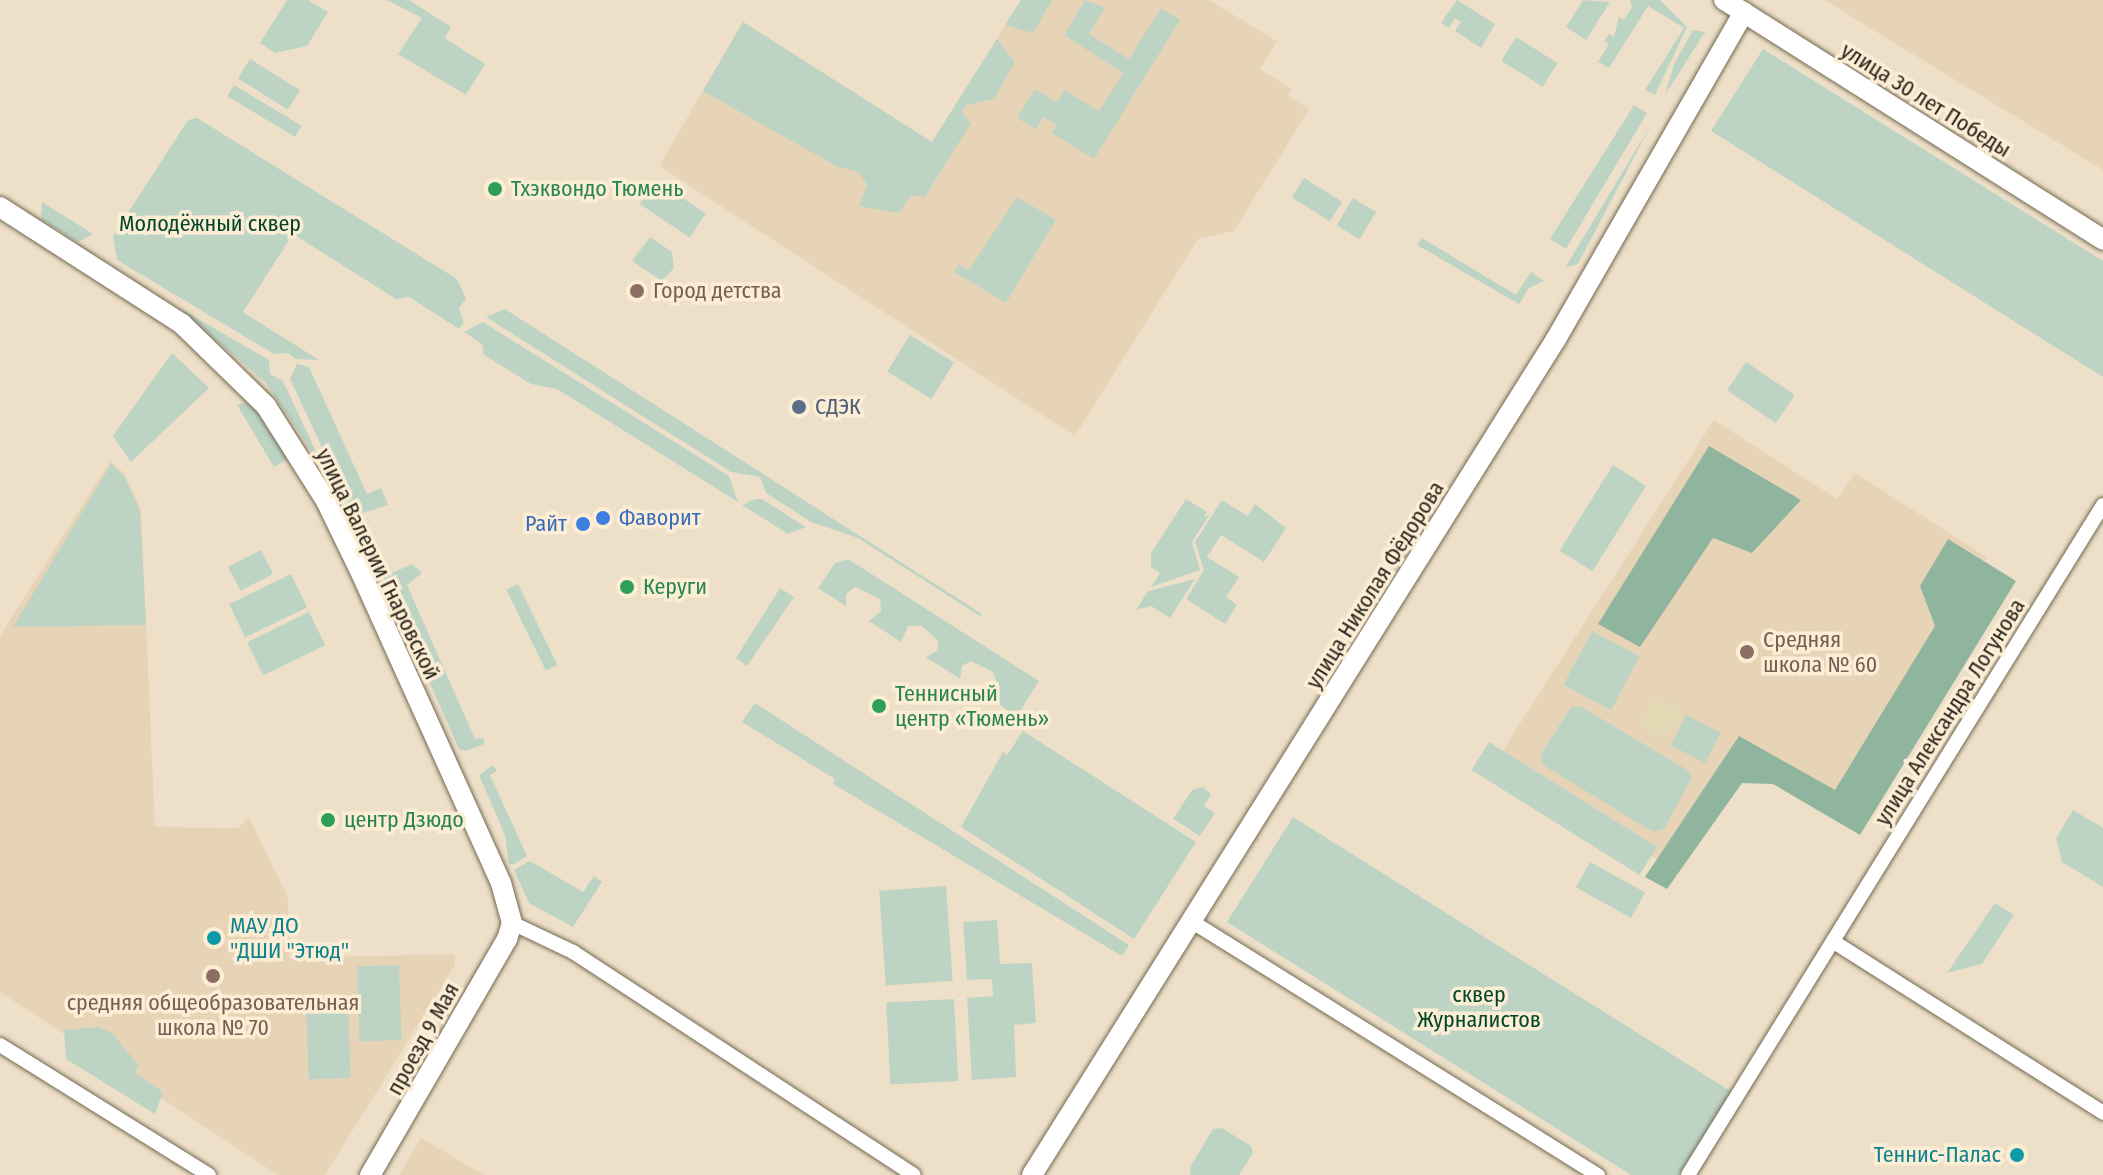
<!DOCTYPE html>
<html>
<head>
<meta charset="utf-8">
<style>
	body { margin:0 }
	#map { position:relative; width:2103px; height:1175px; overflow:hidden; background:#eee0c8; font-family:"Fira Sans Condensed",sans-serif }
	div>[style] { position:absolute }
	.built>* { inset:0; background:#e7d4b6 }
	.green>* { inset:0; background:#bdd4c5; transform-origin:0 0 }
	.forest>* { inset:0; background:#90b59e }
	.sand>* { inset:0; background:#e2d8b3; transform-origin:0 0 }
	.roads { filter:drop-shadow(0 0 2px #746852) drop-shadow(0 0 2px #746852) }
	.street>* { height:14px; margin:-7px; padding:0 7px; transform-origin:7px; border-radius:7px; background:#fff }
	.secondary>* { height:20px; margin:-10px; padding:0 10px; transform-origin:10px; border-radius:10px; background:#fff }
	.dots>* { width:22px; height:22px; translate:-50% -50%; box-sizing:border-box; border:4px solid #fcedd5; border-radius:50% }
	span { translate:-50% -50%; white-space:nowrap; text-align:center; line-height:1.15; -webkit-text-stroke:7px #fcedd5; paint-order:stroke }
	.street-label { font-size:22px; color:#29241b }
	.leisure-label { font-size:22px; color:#27864d }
	.left { translate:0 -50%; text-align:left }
	.park-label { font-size:22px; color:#014628 }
	.education-label { font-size:22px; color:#785e54 }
	.service-label { font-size:22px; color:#4e5e75 }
	.shop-label { font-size:22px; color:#366cbe }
	.right { translate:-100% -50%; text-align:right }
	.culture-label { font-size:22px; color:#0d838f }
</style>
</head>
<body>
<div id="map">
	<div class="built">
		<i style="clip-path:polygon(1021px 0,1209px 0,1277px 41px,1260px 69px,1292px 89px,1288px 96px,1309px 109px,1234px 231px,1198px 239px,1075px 436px,659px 166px,743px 22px,932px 142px)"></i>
		<i style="clip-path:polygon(1824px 0,2103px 0,2103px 170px)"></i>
		<i style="clip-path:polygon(1714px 420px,1837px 499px,1855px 473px,1987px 557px,1831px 802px,1743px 747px,1667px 866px,1498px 758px)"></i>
		<i style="clip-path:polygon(110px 461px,124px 473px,141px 509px,155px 827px,238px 828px,249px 817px,288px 898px,290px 958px,454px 954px,455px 965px,325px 1175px,278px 1175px,0 992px,0 636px)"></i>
		<i style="clip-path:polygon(421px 1138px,484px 1175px,399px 1175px)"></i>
	</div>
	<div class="green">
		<i style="clip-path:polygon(287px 0,308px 0,328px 12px,307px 46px,275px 53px,260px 43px)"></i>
		<i style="clip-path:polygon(387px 0,409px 0,451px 27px,445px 38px,485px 64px,466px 95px,398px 54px,422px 18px)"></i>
		<i style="clip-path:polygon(1021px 0,1052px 0,1033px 33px,1005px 25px)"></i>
		<i style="clip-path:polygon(1085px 0,1105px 8px,1089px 34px,1129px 59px,1161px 8px,1180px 20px,1094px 159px,1052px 133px,1056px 125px,1044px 117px,1036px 129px,1017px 118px,1035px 89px,1057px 102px,1065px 90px,1099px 111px,1123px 73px,1064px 35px)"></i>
		<i style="clip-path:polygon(1457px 0,1495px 24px,1481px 48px,1455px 31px,1461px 22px,1455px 18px,1449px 28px,1441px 23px)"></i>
		<i style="clip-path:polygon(1583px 0,1610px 2px,1586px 40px,1566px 27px)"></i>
		<i style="clip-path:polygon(1630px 0,1660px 0,1687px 27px,1655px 95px,1645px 90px,1684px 28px,1648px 6px,1609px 68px,1598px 62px,1609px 44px,1604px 41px,1609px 34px,1614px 37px,1619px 17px,1624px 20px,1632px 7px)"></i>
		<i style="clip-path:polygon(743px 22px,932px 142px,997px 39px,1015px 62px,994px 99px,966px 105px,962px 112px,971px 123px,925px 197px,912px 195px,899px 213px,859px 206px,867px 185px,859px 172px,838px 167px,703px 91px)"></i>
		<i style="clip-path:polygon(1693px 30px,1705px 32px,1665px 95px,1674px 64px)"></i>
		<i style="left:1516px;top:37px;width:49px;height:28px;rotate:32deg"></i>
		<i style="clip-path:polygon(1763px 49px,2103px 261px,2103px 377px,1711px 131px)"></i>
		<i style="left:250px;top:59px;width:59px;height:23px;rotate:32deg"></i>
		<i style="left:234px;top:85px;width:79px;height:13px;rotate:31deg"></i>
		<i style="clip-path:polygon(1634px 105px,1647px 113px,1566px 249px,1550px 239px)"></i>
		<i style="clip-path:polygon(197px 118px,457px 279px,466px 299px,459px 308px,464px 323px,459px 329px,409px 297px,396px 299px,293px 234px,243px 312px,319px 360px,295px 359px,288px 353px,274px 354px,117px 260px,113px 236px,188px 120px)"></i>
		<i style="clip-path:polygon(1652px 123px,1578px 264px,1565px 268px)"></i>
		<i style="left:1304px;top:178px;width:45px;height:23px;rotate:32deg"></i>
		<i style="left:656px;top:180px;width:60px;height:29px;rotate:34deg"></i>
		<i style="clip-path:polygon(1017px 197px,1056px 220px,1006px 303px,954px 272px,959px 264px,969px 270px)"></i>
		<i style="left:1353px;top:198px;width:27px;height:32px;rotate:31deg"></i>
		<i style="clip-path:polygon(42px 202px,93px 234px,78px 242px,41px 219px)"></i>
		<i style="clip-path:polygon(650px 237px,672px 252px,674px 268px,662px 281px,632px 261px)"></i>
		<i style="clip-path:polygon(1422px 238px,1516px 295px,1531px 272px,1544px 281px,1529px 288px,1519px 304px,1417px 245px)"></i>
		<i style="clip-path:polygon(176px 306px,269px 360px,270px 374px,283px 381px,325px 471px,265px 382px)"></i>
		<i style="clip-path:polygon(505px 309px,982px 614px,980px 616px,858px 538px,811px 522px,766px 493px,760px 477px,731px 472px,486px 317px)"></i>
		<i style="clip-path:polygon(483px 322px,729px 476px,738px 502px,557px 389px,531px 384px,484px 355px,482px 344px,464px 332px)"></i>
		<i style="left:910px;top:335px;width:52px;height:43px;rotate:32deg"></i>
		<i style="clip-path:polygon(172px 353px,209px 388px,131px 462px,113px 436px)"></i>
		<i style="left:1746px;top:362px;width:59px;height:34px;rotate:34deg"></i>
		<i style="clip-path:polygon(297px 364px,309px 367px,367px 494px,381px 488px,388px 505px,354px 516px,290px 379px)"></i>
		<i style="clip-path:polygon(244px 403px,252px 405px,288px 459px,274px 467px,237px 405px)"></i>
		<i style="clip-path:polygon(111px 464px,124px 476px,140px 511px,146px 625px,13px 627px)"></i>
		<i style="left:1613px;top:465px;width:39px;height:101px;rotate:32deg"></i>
		<i style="clip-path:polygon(755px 499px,762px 499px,806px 527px,788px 534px,742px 505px)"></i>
		<i style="clip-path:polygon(1186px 499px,1207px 512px,1204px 518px,1210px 514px,1192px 542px,1200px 570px,1151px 587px,1160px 573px,1151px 567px,1151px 553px)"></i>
		<i style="clip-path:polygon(1222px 500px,1248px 516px,1255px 504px,1286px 528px,1264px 562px,1221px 535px,1207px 557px,1239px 577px,1226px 597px,1237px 605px,1225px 624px,1186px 599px,1204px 570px,1195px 542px)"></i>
		<i style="left:261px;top:550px;width:27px;height:37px;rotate:63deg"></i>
		<i style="clip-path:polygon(848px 559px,1039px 681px,1017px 716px,984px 695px,997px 684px,993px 672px,971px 661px,962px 666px,960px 679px,926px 657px,937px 651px,939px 642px,922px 626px,908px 626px,901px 642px,869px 621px,881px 611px,880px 599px,855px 587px,846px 594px,846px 606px,818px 588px,835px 563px)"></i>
		<i style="clip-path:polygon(412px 564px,422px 573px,407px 585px,475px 739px,484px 738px,484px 744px,466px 751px,459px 749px,383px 577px)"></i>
		<i style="left:291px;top:574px;width:37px;height:69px;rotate:64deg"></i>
		<i style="clip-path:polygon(1195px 579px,1170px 618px,1151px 606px,1136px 610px,1148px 591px)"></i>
		<i style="left:518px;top:584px;width:90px;height:13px;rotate:64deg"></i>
		<i style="clip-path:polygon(780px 588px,794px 597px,747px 666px,736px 658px)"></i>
		<i style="left:309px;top:612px;width:37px;height:69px;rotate:64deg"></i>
		<i style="left:1592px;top:631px;width:54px;height:61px;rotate:28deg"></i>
		<i style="clip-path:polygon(755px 703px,1129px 945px,1122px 956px,833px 784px,835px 779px,742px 722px)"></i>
		<i style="clip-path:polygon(1580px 706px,1689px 771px,1691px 779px,1664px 829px,1653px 832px,1543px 765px,1541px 754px,1571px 707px)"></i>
		<i style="left:1686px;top:715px;width:39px;height:34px;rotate:27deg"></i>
		<i style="clip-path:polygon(1023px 731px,1196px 842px,1134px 939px,961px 827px,1003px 752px,1007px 755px)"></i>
		<i style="left:1489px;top:742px;width:198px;height:33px;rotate:32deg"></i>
		<i style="clip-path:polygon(493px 765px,497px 771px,490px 775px,527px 856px,514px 864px,509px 864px,505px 835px,479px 775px)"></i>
		<i style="clip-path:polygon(1203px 787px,1211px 794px,1204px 806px,1215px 813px,1200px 836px,1173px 819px,1192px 790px)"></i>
		<i style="clip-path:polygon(2073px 810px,2103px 828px,2103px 887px,2062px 862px,2056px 838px)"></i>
		<i style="clip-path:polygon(1293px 817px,1732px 1092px,1679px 1175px,1631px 1175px,1227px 922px)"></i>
		<i style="clip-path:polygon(530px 861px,583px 892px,594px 876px,602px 882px,573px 927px,529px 903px,514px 870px)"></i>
		<i style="left:1590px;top:862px;width:63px;height:29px;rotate:29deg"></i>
		<i style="left:946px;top:886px;width:95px;height:67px;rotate:86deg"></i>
		<i style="clip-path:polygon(1995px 903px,2014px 915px,1982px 964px,1947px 973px)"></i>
		<i style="clip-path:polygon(997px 920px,1000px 964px,1032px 963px,1036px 1023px,1014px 1025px,1016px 1077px,972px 1080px,967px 998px,993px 996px,992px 979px,967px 980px,963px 922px)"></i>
		<i style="left:399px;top:965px;width:75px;height:42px;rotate:88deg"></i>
		<i style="left:954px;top:999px;width:82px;height:68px;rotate:87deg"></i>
		<i style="left:348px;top:1003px;width:75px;height:42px;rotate:88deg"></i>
		<i style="clip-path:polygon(99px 1027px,112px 1033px,139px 1066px,135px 1073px,163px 1092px,155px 1114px,66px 1059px,64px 1030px)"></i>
		<i style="clip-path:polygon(1222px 1128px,1251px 1146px,1253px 1153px,1239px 1175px,1191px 1175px,1190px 1167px,1213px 1129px)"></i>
	</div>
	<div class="forest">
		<i style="clip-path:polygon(1709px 446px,1801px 500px,1752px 553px,1713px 538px,1640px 647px,1598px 624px)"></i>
		<i style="clip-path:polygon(1948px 539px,2016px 581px,1860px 835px,1773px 784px,1742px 783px,1667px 889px,1645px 877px,1739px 736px,1835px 790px,1935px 626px,1920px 586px)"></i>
	</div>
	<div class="sand">
		<i style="left:1656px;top:696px;width:31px;height:33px;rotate:31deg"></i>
	</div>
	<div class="roads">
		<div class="street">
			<i style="left:1191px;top:921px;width:480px;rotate:32deg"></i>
			<i style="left:512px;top:923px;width:68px;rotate:25.4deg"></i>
			<i style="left:573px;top:952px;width:407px;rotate:33.2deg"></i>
			<i style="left:1834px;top:942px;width:319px;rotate:32.4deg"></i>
			<i style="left:0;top:1045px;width:246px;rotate:31.9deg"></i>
			<i style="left:1688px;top:1175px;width:788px;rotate:-58.23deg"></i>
		</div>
		<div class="secondary">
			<i style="left:1724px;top:0;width:449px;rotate:32.3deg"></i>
			<i style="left:0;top:207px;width:216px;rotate:32.7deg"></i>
			<i style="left:182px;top:324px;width:117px;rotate:44.3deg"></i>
			<i style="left:266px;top:406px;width:112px;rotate:57.7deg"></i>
			<i style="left:326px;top:501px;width:80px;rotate:64.1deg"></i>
			<i style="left:361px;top:573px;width:340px;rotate:65.7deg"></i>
			<i style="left:501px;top:883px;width:41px;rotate:74.6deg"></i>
			<i style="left:512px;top:923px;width:17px;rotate:107deg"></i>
			<i style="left:507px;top:939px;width:273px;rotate:120.1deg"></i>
			<i style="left:1032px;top:1175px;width:987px;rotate:-57.92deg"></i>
			<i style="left:1556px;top:339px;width:377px;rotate:-60.1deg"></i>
		</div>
	</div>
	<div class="dots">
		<i style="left:495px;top:189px;background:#2e9e5b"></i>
		<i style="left:637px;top:291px;background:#8d6e63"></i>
		<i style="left:799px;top:407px;background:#5c6f8a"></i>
		<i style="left:603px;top:518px;background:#3f7fe0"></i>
		<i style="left:583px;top:524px;background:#3f7fe0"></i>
		<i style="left:627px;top:587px;background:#2e9e5b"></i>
		<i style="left:1747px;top:652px;background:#8d6e63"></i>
		<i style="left:879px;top:706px;background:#2e9e5b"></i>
		<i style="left:328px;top:820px;background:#2e9e5b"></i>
		<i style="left:214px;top:938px;background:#0f9aa8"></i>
		<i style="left:213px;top:976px;background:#8d6e63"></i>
		<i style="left:2017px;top:1155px;background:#0f9aa8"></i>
	</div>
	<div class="street-label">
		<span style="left:1926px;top:100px;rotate:32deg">улица 30 лет Победы</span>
		<span style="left:378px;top:564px;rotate:64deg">улица Валерии Гнаровской</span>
		<span style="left:1375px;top:585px;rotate:-58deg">улица Николая Фёдорова</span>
		<span style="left:1950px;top:712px;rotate:-58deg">улица Александра Логунова</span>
		<span style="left:423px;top:1039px;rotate:-61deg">проезд 9 Мая</span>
	</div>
	<div class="leisure-label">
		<span class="left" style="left:511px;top:189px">Тхэквондо Тюмень</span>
		<span class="left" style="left:643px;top:587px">Керуги</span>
		<span class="left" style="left:895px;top:706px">Теннисный<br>центр «Тюмень»</span>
		<span class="left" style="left:344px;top:820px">центр Дзюдо</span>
	</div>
	<div class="park-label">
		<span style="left:210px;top:224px">Молодёжный сквер</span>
		<span style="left:1479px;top:1007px">сквер<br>Журналистов</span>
	</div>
	<div class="education-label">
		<span class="left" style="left:653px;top:291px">Город детства</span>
		<span class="left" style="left:1763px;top:652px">Средняя<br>школа № 60</span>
		<span style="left:213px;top:1015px">средняя общеобразовательная<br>школа № 70</span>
	</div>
	<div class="service-label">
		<span class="left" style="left:815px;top:407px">СДЭК</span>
	</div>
	<div class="shop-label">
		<span class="left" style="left:619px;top:518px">Фаворит</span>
		<span class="right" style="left:567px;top:524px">Райт</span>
	</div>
	<div class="culture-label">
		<span class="left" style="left:230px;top:938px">МАУ ДО<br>"ДШИ "Этюд"</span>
		<span class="right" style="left:2001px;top:1155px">Теннис-Палас</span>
	</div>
</div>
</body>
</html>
